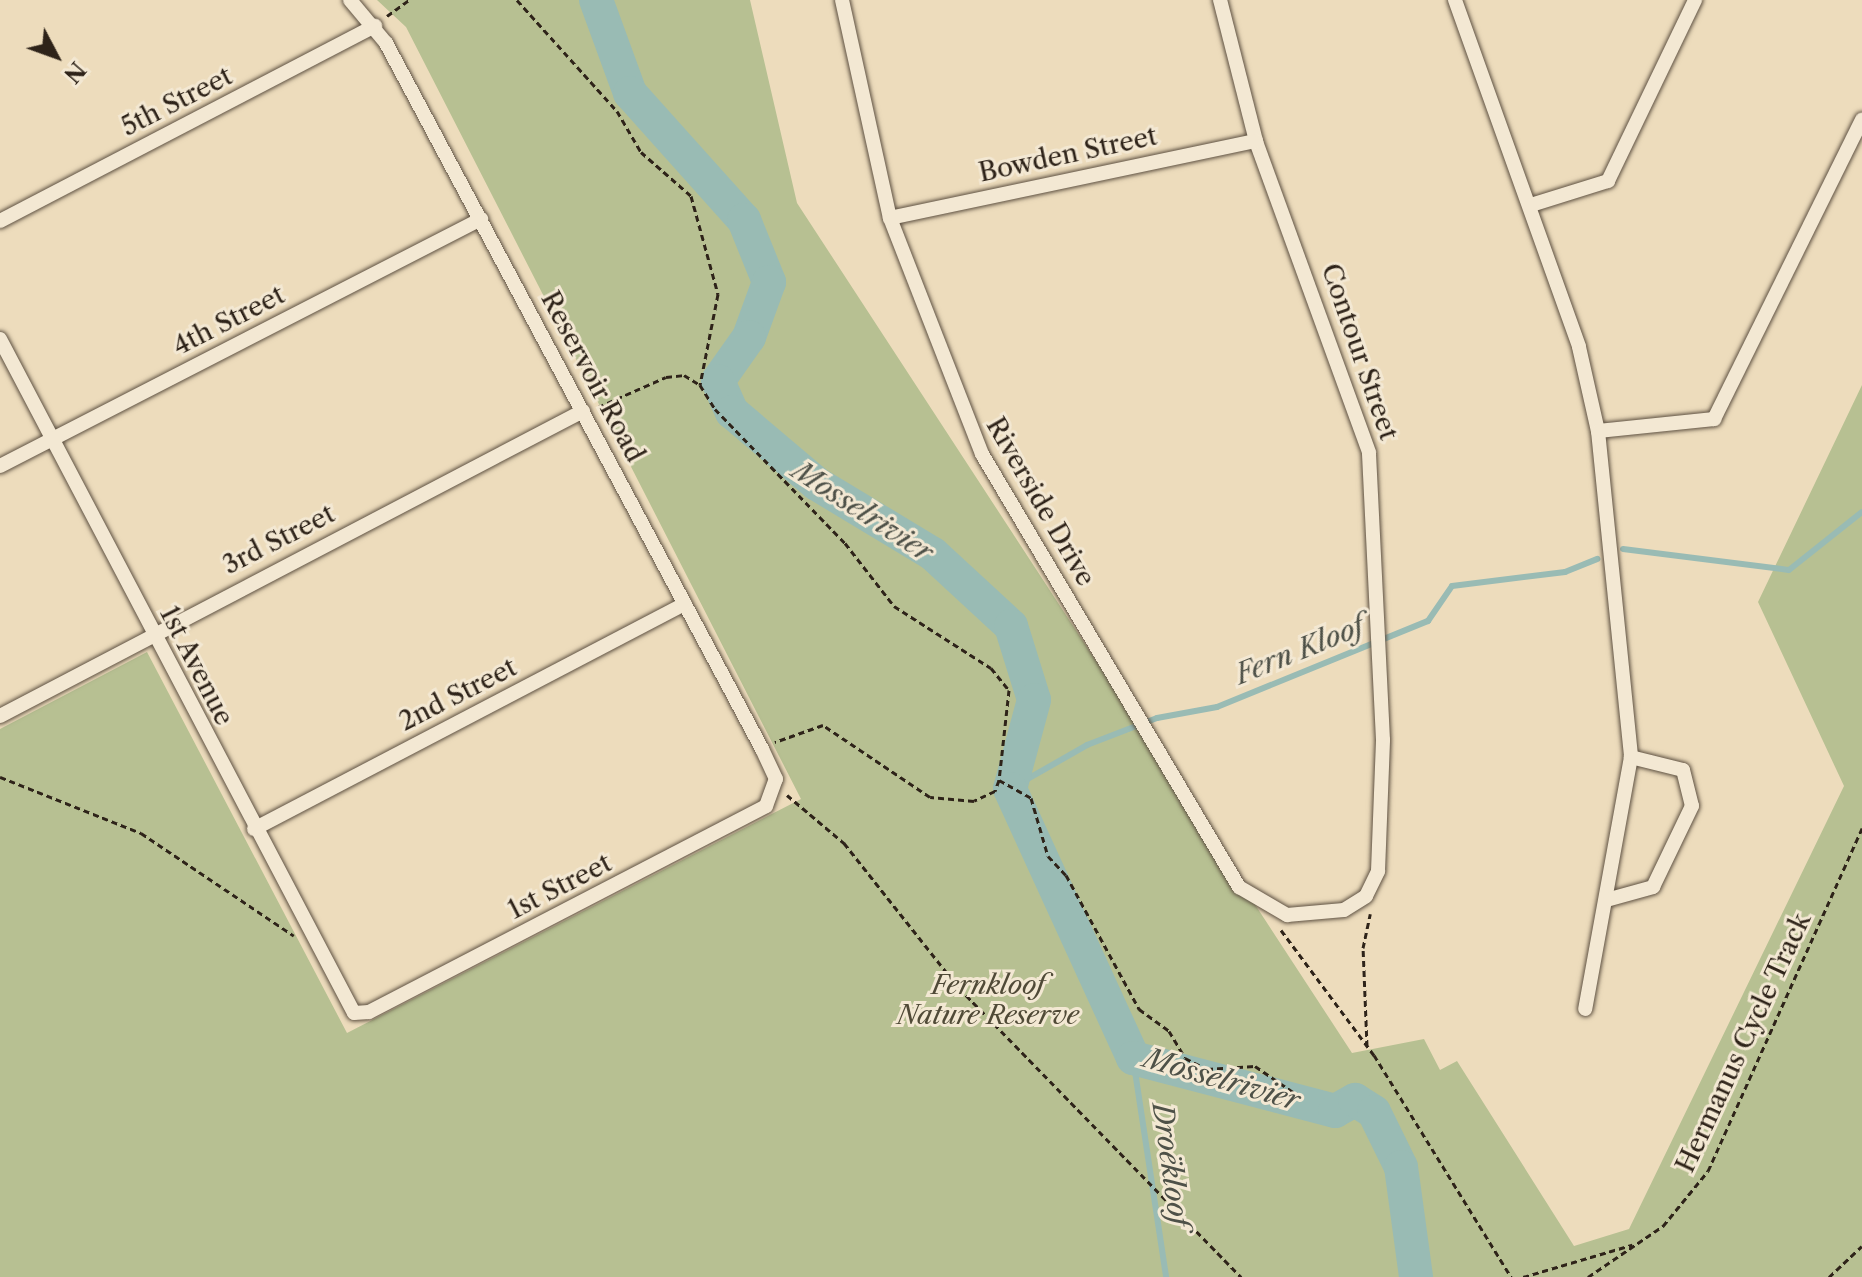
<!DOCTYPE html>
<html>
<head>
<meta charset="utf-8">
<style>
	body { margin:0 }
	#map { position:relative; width:1862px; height:1277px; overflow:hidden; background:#eddcbc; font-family:"Libre Caslon Text",serif }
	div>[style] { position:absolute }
	.green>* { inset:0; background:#b7c092 }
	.stream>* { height:6px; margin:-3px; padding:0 3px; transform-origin:3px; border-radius:3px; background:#99bbb4 }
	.river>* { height:34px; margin:-17px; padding:0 17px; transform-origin:17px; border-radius:17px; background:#99bbb4 }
	.path>* { height:3px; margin-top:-1.5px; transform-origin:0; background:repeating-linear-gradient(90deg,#2e2319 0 6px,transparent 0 10px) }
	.roads { filter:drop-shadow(0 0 2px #5e5142) drop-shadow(0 0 2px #5e5142) }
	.street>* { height:14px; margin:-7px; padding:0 7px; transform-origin:7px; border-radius:7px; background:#f3e8d3 }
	span { translate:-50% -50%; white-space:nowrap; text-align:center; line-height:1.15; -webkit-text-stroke:6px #f3e8d3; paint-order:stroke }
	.street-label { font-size:26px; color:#2e2319 }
	.park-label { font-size:26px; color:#504a37; font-style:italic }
	.water-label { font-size:28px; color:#4e5148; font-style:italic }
	.north { position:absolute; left:16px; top:16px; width:80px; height:80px; -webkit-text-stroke:6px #f3e8d3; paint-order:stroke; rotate:131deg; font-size:22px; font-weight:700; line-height:32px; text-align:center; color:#2e2319 }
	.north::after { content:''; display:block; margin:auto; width:28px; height:36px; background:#2e2319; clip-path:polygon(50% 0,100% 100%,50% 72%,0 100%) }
</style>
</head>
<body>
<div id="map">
	<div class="green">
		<i style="clip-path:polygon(377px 0,750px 0,797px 203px,1352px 1053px,1424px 1039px,1440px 1070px,1457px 1061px,1574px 1246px,1629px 1229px,1844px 786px,1758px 602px,1862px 385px,1862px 1277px,0 1277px,0 729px,147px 652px,347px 1033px,801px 799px,406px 27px)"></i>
	</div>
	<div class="stream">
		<i style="left:1623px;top:549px;width:167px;rotate:7.2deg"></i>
		<i style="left:1789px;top:570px;width:93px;rotate:-38.5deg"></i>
		<i style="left:1010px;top:789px;width:89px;rotate:-29.7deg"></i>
		<i style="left:1087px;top:745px;width:75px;rotate:-21.1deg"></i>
		<i style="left:1157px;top:718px;width:61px;rotate:-10.4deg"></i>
		<i style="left:1217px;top:707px;width:228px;rotate:-22.2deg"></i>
		<i style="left:1428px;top:621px;width:42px;rotate:-55.6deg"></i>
		<i style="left:1452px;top:586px;width:114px;rotate:-7.1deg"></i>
		<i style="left:1565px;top:572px;width:35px;rotate:-22deg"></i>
		<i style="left:1133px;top:1058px;width:221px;rotate:81.4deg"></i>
	</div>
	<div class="river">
		<i style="left:596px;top:0;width:99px;rotate:69.9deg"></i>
		<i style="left:630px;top:93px;width:171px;rotate:48.1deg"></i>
		<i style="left:744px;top:220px;width:67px;rotate:68deg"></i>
		<i style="left:769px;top:282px;width:59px;rotate:110deg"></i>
		<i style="left:749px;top:337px;width:54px;rotate:125.2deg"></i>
		<i style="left:718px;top:381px;width:34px;rotate:66deg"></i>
		<i style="left:732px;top:412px;width:111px;rotate:40.3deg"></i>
		<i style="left:817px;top:484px;width:135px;rotate:31.1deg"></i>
		<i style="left:933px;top:554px;width:106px;rotate:42.7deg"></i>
		<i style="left:1011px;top:626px;width:77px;rotate:72.7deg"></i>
		<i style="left:1034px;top:700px;width:92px;rotate:105.1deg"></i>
		<i style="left:1010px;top:789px;width:296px;rotate:65.4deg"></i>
		<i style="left:1133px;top:1058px;width:209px;rotate:14.7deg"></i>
		<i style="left:1335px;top:1111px;width:23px;rotate:-29deg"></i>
		<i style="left:1355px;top:1100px;width:22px;rotate:32deg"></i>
		<i style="left:1374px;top:1112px;width:61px;rotate:63.9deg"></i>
		<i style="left:1401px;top:1167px;width:111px;rotate:82.2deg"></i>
	</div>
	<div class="path">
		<i style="left:517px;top:0;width:149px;rotate:48deg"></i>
		<i style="left:617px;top:111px;width:48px;rotate:59.7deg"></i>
		<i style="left:641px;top:152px;width:67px;rotate:41.3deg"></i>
		<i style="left:691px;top:196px;width:102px;rotate:74.6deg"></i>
		<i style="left:718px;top:294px;width:93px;rotate:101.2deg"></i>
		<i style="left:700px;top:385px;width:28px;rotate:58deg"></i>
		<i style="left:715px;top:409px;width:187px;rotate:45.9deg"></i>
		<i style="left:845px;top:543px;width:80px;rotate:52.1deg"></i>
		<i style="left:894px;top:606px;width:115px;rotate:32.6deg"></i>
		<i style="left:991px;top:668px;width:28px;rotate:51deg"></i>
		<i style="left:1009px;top:690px;width:91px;rotate:96.3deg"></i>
		<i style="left:999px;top:780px;width:12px;rotate:110deg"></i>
		<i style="left:995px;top:791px;width:23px;rotate:155deg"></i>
		<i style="left:974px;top:801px;width:44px;rotate:-174.8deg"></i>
		<i style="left:930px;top:797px;width:129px;rotate:-146.1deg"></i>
		<i style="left:823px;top:725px;width:51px;rotate:160.5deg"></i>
		<i style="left:387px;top:16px;width:27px;rotate:-36deg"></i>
		<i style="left:598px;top:407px;width:74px;rotate:-23.8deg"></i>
		<i style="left:666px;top:377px;width:18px;rotate:-6deg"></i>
		<i style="left:684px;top:375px;width:19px;rotate:32deg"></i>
		<i style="left:0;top:777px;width:152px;rotate:21.7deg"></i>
		<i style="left:141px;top:833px;width:184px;rotate:33.9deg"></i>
		<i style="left:999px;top:780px;width:37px;rotate:29deg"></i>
		<i style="left:1031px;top:798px;width:60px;rotate:73.7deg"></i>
		<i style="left:1048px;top:856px;width:26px;rotate:47deg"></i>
		<i style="left:1066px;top:875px;width:153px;rotate:61.4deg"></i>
		<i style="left:1139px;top:1009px;width:37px;rotate:36deg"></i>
		<i style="left:1169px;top:1031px;width:31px;rotate:59deg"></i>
		<i style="left:1185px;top:1058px;width:25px;rotate:27deg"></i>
		<i style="left:1207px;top:1069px;width:48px;rotate:-3.6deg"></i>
		<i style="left:1255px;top:1066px;width:50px;rotate:34.3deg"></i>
		<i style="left:787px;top:795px;width:75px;rotate:40.1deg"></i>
		<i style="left:844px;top:843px;width:185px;rotate:51.6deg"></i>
		<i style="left:959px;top:988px;width:404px;rotate:45.7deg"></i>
		<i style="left:1281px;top:930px;width:156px;rotate:53.4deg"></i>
		<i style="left:1374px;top:1055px;width:261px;rotate:58.3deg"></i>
		<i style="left:1367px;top:1046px;width:98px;rotate:-92.3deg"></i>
		<i style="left:1363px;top:948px;width:35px;rotate:-78deg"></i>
		<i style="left:1523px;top:1277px;width:114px;rotate:-16.4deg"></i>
		<i style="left:1588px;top:1277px;width:91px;rotate:-34.2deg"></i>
		<i style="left:1663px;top:1226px;width:71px;rotate:-50.7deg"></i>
		<i style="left:1708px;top:1171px;width:376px;rotate:-65.8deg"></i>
		<i style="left:1829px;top:1277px;width:45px;rotate:-43.2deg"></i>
	</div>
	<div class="roads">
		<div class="street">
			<i style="left:842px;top:0;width:223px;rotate:77.6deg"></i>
			<i style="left:890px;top:218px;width:253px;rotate:68.7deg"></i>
			<i style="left:982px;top:454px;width:504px;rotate:59.31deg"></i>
			<i style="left:1239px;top:887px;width:56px;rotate:30.3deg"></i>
			<i style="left:1287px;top:915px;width:57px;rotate:-5deg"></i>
			<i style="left:1344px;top:910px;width:26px;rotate:-32deg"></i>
			<i style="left:1366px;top:896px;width:28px;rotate:-64deg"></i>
			<i style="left:1378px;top:871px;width:131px;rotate:-87.8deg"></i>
			<i style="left:1383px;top:740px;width:288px;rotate:-92.8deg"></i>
			<i style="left:1369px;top:452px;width:331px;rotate:-110deg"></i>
			<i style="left:1256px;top:141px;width:146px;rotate:-104.3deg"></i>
			<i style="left:1455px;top:0;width:368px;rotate:70.3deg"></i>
			<i style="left:1579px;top:347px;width:86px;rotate:77.3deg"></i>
			<i style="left:1598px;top:431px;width:328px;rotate:84.2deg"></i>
			<i style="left:1631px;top:757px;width:256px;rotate:100.3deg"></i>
			<i style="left:1531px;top:205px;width:81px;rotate:-17.3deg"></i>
			<i style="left:1608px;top:181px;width:201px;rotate:-64.3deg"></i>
			<i style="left:890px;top:218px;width:374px;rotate:-11.9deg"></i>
			<i style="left:0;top:221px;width:423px;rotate:-27.5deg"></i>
			<i style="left:0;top:339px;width:761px;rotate:62.29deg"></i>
			<i style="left:354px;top:1013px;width:15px;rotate:-4deg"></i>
			<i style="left:369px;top:1012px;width:447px;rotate:-27.4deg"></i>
			<i style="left:766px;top:806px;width:29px;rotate:-70deg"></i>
			<i style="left:776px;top:779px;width:33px;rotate:-115deg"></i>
			<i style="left:762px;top:749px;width:800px;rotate:-118.04deg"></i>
			<i style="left:386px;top:43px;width:56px;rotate:-129.9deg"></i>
			<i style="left:1598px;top:431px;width:117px;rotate:-5.9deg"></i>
			<i style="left:1714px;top:419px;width:334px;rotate:-63.7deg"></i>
			<i style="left:0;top:466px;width:541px;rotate:-27.18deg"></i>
			<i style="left:0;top:716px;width:658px;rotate:-27.62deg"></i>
			<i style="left:254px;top:829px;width:486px;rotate:-27.6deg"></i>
			<i style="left:1610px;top:899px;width:45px;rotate:-15.6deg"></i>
			<i style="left:1653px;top:887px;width:90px;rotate:-64.3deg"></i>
			<i style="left:1692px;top:806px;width:37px;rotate:-104deg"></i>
			<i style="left:1683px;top:770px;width:54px;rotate:-166deg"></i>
		</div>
	</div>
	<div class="street-label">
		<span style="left:177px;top:102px;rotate:-27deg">5th Street</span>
		<span style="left:1068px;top:155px;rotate:-12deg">Bowden Street</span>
		<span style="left:229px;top:321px;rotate:-27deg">4th Street</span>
		<span style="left:1359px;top:352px;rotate:71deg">Contour Street</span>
		<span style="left:592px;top:377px;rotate:62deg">Reservoir Road</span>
		<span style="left:1040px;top:502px;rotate:60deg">Riverside Drive</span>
		<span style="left:279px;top:540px;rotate:-27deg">3rd Street</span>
		<span style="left:196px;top:666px;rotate:63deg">1st Avenue</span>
		<span style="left:458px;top:695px;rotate:-27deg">2nd Street</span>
		<span style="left:560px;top:887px;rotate:-27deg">1st Street</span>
		<span style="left:1744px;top:1043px;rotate:-65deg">Hermanus Cycle Track</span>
	</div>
	<div class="park-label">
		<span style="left:988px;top:1001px">Fernkloof<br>Nature Reserve</span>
	</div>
	<div class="water-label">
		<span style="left:863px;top:511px;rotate:33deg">Mosselrivier</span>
		<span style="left:1299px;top:650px;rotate:-22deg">Fern Kloof</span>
		<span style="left:1222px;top:1079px;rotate:16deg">Mosselrivier</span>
		<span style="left:1171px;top:1164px;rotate:82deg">Droëkloof</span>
	</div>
	<div class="north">N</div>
</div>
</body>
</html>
